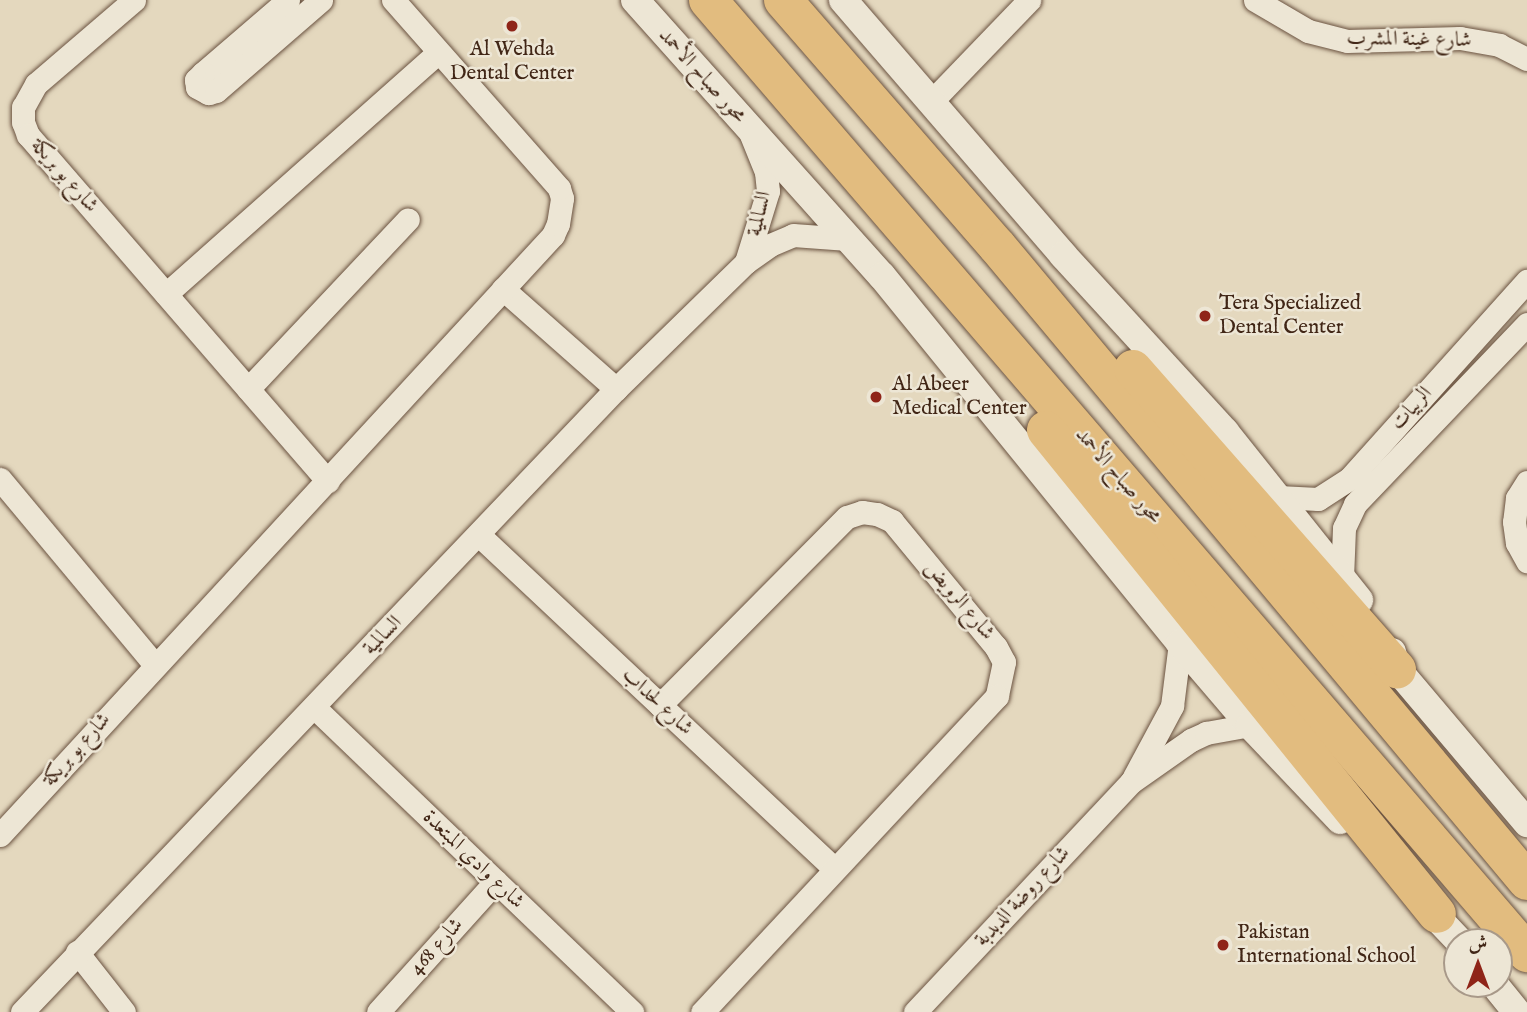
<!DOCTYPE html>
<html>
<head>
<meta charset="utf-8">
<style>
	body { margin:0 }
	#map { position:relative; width:1527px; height:1012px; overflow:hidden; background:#e4d8be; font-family:"IM FELL English",Amiri,serif }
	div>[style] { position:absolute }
	.roads { filter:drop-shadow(0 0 2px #6a5240) drop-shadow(0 0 2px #6a5240) }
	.minor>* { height:23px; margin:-11.5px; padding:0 11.5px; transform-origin:11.5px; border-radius:11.5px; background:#ede6d5 }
	.tertiary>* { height:28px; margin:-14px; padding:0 14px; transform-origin:14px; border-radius:14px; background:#ede6d5 }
	.trunk>* { height:38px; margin:-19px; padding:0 19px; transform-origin:19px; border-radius:19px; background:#e2bc7f }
	.dots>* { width:19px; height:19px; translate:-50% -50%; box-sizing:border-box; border:4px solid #ede6d5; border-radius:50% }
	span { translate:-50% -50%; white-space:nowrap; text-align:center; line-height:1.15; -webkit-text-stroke:5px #ede6d5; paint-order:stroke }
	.street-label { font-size:21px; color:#412616 }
	.poi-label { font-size:21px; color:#412616 }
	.left { translate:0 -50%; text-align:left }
	.north { position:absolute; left:1443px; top:928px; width:70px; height:70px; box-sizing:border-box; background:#ede6d5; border:2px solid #a89989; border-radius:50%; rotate:0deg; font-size:19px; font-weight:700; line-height:28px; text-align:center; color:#412616 }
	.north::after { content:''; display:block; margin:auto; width:24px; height:32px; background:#8f2418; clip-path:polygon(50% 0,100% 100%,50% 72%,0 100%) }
</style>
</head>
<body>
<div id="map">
	<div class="roads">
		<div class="minor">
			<i style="left:134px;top:0;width:129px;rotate:139.4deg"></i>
			<i style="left:36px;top:84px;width:26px;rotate:119deg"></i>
			<i style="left:23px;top:107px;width:15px;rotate:90deg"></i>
			<i style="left:23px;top:122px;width:14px;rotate:69deg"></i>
			<i style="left:28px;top:135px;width:458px;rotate:49.1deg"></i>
			<i style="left:288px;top:0;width:112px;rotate:139.3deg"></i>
			<i style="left:203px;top:73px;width:10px;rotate:135deg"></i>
			<i style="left:196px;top:80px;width:7px;rotate:82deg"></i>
			<i style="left:197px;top:87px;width:13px;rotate:29deg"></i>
			<i style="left:208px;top:93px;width:8px;rotate:-14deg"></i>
			<i style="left:216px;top:91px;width:139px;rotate:-40.9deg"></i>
			<i style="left:1255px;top:0;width:61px;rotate:30.3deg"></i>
			<i style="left:1308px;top:31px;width:40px;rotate:14.4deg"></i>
			<i style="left:1347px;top:41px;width:113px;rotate:-1.5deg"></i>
			<i style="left:1460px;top:38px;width:40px;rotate:10deg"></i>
			<i style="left:1499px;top:45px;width:31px;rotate:27deg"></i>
			<i style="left:930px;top:103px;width:143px;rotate:-46.1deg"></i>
			<i style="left:746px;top:262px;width:74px;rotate:-72.8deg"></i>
			<i style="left:768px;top:191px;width:19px;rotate:-96deg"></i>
			<i style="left:766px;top:172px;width:40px;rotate:-112deg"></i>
			<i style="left:503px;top:289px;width:151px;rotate:41.5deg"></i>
			<i style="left:166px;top:294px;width:363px;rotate:-41.6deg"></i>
			<i style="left:248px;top:389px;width:233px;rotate:-46.7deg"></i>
			<i style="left:0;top:479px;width:241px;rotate:50.2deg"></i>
			<i style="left:1527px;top:482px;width:19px;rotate:122deg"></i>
			<i style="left:1517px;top:498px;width:24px;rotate:97deg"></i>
			<i style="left:1514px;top:522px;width:21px;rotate:82deg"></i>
			<i style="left:1517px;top:543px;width:21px;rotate:61deg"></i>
			<i style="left:1278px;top:497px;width:40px;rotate:2.9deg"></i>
			<i style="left:1318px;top:499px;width:38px;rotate:-33deg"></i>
			<i style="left:1350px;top:478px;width:265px;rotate:-48.1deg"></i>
			<i style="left:480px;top:536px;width:486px;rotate:43.2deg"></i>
			<i style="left:1342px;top:578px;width:50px;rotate:-87.7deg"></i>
			<i style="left:1344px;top:528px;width:26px;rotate:-65deg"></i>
			<i style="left:1355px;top:504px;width:249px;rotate:-46.3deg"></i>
			<i style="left:660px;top:705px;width:265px;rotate:-45.2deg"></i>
			<i style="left:847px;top:517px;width:16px;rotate:-18deg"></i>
			<i style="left:862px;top:512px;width:15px;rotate:8deg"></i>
			<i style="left:877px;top:514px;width:17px;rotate:25deg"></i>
			<i style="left:892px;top:521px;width:163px;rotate:50.5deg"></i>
			<i style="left:996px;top:647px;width:17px;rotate:62deg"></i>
			<i style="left:1004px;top:662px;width:35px;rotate:102deg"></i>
			<i style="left:997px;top:696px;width:432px;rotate:133deg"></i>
			<i style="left:314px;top:707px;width:441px;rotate:43.8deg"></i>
			<i style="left:1134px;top:777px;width:81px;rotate:-61.8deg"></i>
			<i style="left:1172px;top:706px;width:64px;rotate:-82.8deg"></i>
			<i style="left:0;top:835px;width:816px;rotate:-47.33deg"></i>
			<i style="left:553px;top:235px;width:12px;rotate:-66deg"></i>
			<i style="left:558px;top:224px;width:26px;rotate:-81deg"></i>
			<i style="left:562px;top:198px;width:10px;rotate:-107deg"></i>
			<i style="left:559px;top:188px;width:251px;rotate:-131.4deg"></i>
			<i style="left:77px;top:952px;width:76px;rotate:51.9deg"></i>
			<i style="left:22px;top:1012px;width:861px;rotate:-46.37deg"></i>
			<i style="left:616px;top:389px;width:182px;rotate:-44.3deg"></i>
			<i style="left:746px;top:262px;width:29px;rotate:-35deg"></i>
			<i style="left:770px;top:245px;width:25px;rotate:-23deg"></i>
			<i style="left:793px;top:235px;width:55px;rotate:4.2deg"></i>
			<i style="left:378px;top:1012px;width:176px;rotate:-48deg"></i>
			<i style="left:915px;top:1012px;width:316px;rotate:-46.8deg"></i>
			<i style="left:1131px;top:782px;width:73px;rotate:-35deg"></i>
			<i style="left:1191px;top:740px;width:17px;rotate:-25deg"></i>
			<i style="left:1206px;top:733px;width:45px;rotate:-10.3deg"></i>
		</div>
		<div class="tertiary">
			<i style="left:635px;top:0;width:370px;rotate:48.2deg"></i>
			<i style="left:882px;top:276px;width:473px;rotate:50.9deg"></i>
			<i style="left:1180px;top:643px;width:108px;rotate:49.5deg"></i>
			<i style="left:1250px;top:725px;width:131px;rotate:46.5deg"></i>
			<i style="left:843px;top:0;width:337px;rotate:49.2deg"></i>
			<i style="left:1063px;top:255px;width:240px;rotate:47.5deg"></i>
			<i style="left:1225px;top:432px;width:215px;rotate:51.4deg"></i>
			<i style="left:1392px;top:652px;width:18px;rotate:74deg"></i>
			<i style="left:1397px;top:669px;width:202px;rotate:49.8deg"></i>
			<i style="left:1423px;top:903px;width:54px;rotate:46.5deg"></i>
			<i style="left:1494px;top:984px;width:36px;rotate:51deg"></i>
		</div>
		<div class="trunk">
			<i style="left:708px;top:0;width:1257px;rotate:49.32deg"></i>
			<i style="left:783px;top:0;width:326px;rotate:49deg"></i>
			<i style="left:997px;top:246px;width:827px;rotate:50.15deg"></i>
			<i style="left:1133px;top:369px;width:400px;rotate:48.7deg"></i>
			<i style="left:1046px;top:430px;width:622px;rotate:51.07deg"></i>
		</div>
	</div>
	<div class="dots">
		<i style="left:512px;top:26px;background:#8f2418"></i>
		<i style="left:1205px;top:316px;background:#8f2418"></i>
		<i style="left:876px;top:397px;background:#8f2418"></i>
		<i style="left:1223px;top:945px;background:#8f2418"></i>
	</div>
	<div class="street-label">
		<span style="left:1409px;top:40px;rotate:1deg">شارع غينة المشرب</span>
		<span style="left:702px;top:76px;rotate:48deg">محور صباح الأحمد</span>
		<span style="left:64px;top:176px;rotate:49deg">شارع بو بريكة</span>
		<span style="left:760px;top:214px;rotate:-77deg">السالمية</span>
		<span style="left:1412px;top:409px;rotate:-48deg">الربيات</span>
		<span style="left:1118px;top:476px;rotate:49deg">محور صباح الأحمد</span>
		<span style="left:959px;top:601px;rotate:50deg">شارع الرويض</span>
		<span style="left:383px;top:636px;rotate:-46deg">السالمية</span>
		<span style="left:657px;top:702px;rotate:43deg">شارع لحداب</span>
		<span style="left:77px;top:750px;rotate:-48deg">شارع بو بريكة</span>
		<span style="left:473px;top:860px;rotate:44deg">شارع وادي المبتعدة</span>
		<span style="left:1023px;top:897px;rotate:-47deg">شارع روضة الدبدبة</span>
		<span style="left:437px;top:947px;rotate:-48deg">شارع 468</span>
	</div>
	<div class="poi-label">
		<span style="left:512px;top:62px">Al Wehda<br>Dental Center</span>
		<span class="left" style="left:1219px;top:316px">Tera Specialized<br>Dental Center</span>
		<span class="left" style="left:892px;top:397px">Al Abeer<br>Medical Center</span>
		<span class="left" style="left:1237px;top:945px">Pakistan<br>International School</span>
	</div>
	<div class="north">ش</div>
</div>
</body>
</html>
